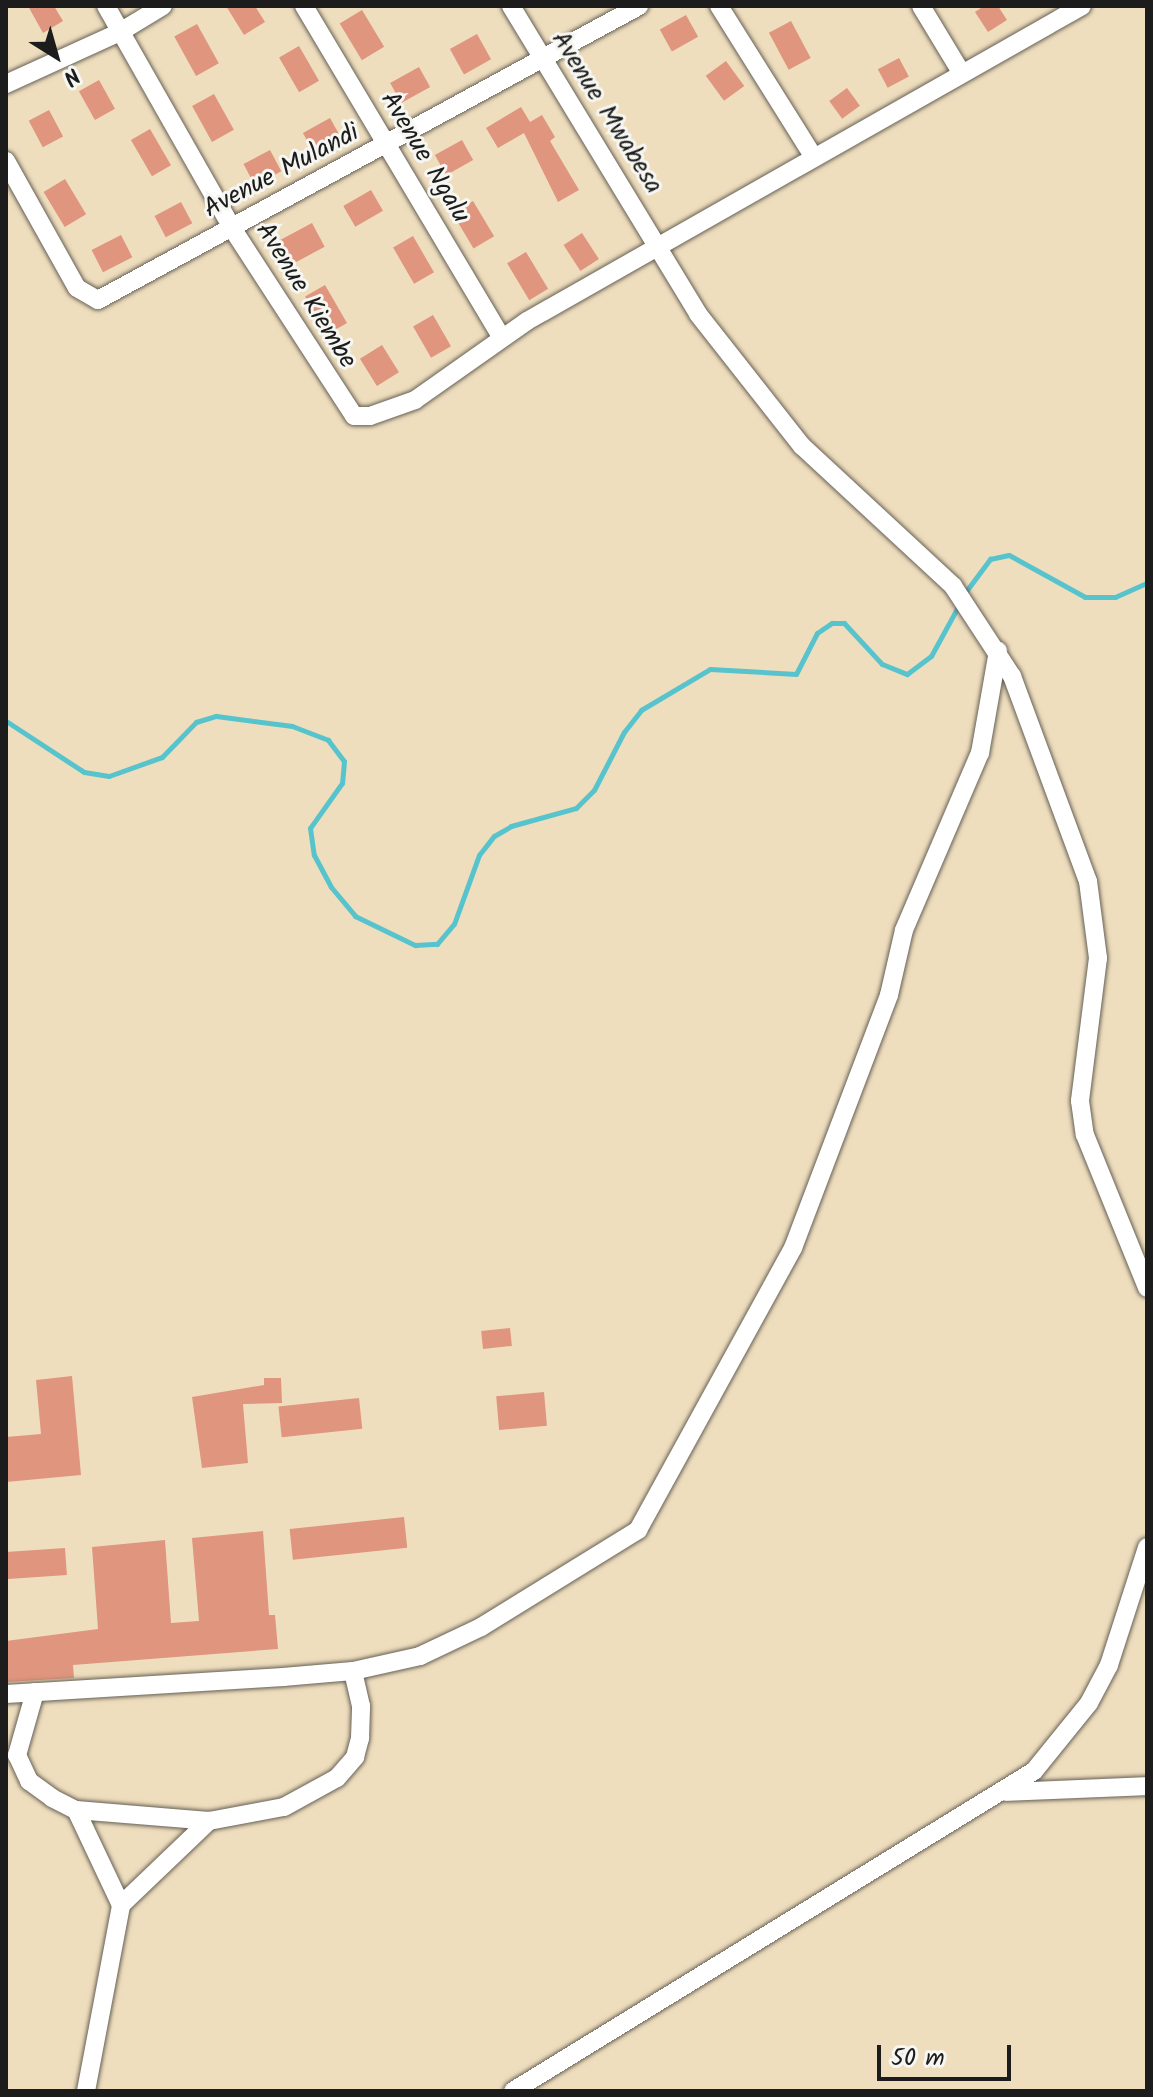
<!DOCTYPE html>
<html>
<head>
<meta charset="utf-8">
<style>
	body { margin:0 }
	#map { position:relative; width:1153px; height:2097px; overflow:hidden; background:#efdebe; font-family:Kalam,sans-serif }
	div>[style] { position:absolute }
	.stream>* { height:5px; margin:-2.5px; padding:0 2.5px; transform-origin:2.5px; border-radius:2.5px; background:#57c4cd }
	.building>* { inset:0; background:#df957e; transform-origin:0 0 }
	.roads { filter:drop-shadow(0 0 2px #666055) drop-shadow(0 0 2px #666055) }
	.minor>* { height:18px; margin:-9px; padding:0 9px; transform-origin:9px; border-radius:9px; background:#fff }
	span { translate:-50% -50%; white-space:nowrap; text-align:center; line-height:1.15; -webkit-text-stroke:6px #f6f6f2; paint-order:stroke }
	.street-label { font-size:26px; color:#1c1c1c }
	.frame { position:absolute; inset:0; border:8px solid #1c1c1c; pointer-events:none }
	.north { position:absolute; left:16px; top:16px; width:80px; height:80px; -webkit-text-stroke:6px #f6f6f2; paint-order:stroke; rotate:143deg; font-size:22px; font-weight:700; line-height:32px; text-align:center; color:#1c1c1c }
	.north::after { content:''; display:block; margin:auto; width:28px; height:36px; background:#1c1c1c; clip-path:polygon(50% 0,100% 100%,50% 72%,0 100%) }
	.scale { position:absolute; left:877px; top:2045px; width:134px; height:36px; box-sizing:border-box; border:4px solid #1c1c1c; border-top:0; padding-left:10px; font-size:24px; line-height:28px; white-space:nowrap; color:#1c1c1c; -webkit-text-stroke:6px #f6f6f2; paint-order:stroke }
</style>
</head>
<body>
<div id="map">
	<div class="stream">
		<i style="left:964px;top:594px;width:44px;rotate:-53.4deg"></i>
		<i style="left:990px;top:559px;width:19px;rotate:-12deg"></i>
		<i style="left:1009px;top:555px;width:87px;rotate:28.9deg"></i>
		<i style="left:1085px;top:597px;width:30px"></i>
		<i style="left:1115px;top:597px;width:35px;rotate:-24deg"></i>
		<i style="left:6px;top:721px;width:93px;rotate:33.2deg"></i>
		<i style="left:84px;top:772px;width:25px;rotate:9deg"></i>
		<i style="left:109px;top:776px;width:56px;rotate:-19.7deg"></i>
		<i style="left:162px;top:757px;width:49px;rotate:-45.8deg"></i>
		<i style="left:196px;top:722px;width:21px;rotate:-17deg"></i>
		<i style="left:216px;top:716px;width:77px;rotate:7.5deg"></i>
		<i style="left:292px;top:726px;width:39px;rotate:21deg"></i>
		<i style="left:328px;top:740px;width:26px;rotate:53deg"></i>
		<i style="left:344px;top:761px;width:22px;rotate:95deg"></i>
		<i style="left:342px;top:783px;width:55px;rotate:125.4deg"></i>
		<i style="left:310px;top:828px;width:27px;rotate:82deg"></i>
		<i style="left:314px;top:855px;width:36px;rotate:62deg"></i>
		<i style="left:331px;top:887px;width:38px;rotate:50deg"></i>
		<i style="left:355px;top:916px;width:67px;rotate:25.8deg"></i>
		<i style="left:415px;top:945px;width:22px;rotate:-3deg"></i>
		<i style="left:437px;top:944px;width:26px;rotate:-50deg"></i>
		<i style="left:454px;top:924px;width:73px;rotate:-70.1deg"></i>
		<i style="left:479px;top:855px;width:24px;rotate:-52deg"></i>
		<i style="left:494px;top:836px;width:20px;rotate:-30deg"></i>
		<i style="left:511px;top:826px;width:67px;rotate:-15.5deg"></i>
		<i style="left:576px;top:808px;width:25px;rotate:-45deg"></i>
		<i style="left:594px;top:790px;width:65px;rotate:-62.7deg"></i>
		<i style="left:624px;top:732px;width:28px;rotate:-52deg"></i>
		<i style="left:641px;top:710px;width:80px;rotate:-30.7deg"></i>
		<i style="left:710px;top:669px;width:86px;rotate:3.3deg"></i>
		<i style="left:796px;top:674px;width:46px;rotate:-62.9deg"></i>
		<i style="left:817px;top:633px;width:18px;rotate:-34deg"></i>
		<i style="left:832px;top:623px;width:12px"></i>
		<i style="left:844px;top:623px;width:56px;rotate:47.2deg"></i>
		<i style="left:882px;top:664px;width:27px;rotate:22deg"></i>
		<i style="left:907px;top:674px;width:30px;rotate:-37deg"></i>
		<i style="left:931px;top:656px;width:60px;rotate:-61.3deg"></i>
	</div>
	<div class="building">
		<i style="clip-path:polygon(28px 6px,54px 6px,63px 21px,43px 33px)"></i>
		<i style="clip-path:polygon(226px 6px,255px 6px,265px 22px,244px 35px)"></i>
		<i style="clip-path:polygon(984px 6px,998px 6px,1007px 20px,988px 32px,975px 12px)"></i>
		<i style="left:362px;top:10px;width:43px;height:26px;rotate:59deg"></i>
		<i style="left:686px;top:15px;width:25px;height:30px;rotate:61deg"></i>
		<i style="left:791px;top:21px;width:42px;height:25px;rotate:62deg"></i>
		<i style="left:197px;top:24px;width:45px;height:26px;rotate:61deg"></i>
		<i style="left:477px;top:34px;width:29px;height:31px;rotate:61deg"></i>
		<i style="left:299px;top:46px;width:40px;height:23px;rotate:60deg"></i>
		<i style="left:899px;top:58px;width:21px;height:24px;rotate:62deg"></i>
		<i style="left:726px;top:61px;width:31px;height:25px;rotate:54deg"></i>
		<i style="left:419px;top:67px;width:23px;height:33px;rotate:61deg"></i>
		<i style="left:99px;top:80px;width:33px;height:23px;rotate:61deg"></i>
		<i style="left:847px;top:88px;width:22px;height:22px;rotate:54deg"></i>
		<i style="left:214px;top:94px;width:41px;height:25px;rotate:61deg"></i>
		<i style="clip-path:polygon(521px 107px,530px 122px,542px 115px,555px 137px,550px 141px,579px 190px,558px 202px,524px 133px,498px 148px,486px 128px)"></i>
		<i style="left:49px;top:110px;width:30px;height:23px;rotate:62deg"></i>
		<i style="left:330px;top:118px;width:21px;height:31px;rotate:61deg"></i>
		<i style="left:150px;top:129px;width:42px;height:22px;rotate:60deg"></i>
		<i style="left:462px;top:140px;width:23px;height:31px;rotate:61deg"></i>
		<i style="left:270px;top:150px;width:24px;height:30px;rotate:62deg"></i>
		<i style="left:65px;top:179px;width:41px;height:25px;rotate:59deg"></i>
		<i style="left:371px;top:190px;width:24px;height:32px;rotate:60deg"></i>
		<i style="left:473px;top:201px;width:41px;height:24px;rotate:59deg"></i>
		<i style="left:181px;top:202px;width:24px;height:30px;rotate:62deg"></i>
		<i style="left:312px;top:223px;width:27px;height:36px;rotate:62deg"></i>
		<i style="left:582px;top:233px;width:31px;height:22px;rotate:57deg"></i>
		<i style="left:121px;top:235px;width:25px;height:33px;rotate:63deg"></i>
		<i style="left:413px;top:236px;width:42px;height:23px;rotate:60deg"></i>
		<i style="left:526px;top:252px;width:43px;height:22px;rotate:59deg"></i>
		<i style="left:325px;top:285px;width:44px;height:23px;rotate:60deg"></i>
		<i style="left:433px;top:315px;width:36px;height:23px;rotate:60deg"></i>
		<i style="left:382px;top:345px;width:32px;height:26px;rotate:58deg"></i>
		<i style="left:510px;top:1328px;width:18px;height:29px;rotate:84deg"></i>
		<i style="clip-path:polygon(72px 1376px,81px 1475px,6px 1482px,6px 1437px,41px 1434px,36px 1380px)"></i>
		<i style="clip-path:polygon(264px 1378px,281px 1378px,282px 1403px,243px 1404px,248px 1463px,202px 1468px,192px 1397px,264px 1385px)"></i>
		<i style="left:544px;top:1392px;width:34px;height:48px;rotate:85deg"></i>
		<i style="left:359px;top:1398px;width:31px;height:81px;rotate:84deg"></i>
		<i style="left:404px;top:1517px;width:31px;height:115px;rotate:84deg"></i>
		<i style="clip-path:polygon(263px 1531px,269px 1615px,275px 1615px,278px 1649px,73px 1665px,74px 1678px,6px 1682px,6px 1641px,98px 1629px,92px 1547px,165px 1540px,171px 1623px,199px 1621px,192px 1538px)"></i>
		<i style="left:65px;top:1548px;width:27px;height:59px;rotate:86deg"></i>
	</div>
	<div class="roads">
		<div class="minor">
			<i style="left:106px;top:6px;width:255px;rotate:60.4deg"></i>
			<i style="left:232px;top:228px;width:224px;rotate:57deg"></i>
			<i style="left:354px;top:416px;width:16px"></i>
			<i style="left:370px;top:416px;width:48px;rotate:-19.6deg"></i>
			<i style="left:415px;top:400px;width:137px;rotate:-35.2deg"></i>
			<i style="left:527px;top:321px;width:638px;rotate:-29.58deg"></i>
			<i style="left:304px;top:6px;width:384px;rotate:59.2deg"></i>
			<i style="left:511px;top:6px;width:360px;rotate:58.7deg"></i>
			<i style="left:698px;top:314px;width:168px;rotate:51.8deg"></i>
			<i style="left:802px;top:446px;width:206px;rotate:42.8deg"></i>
			<i style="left:953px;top:586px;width:108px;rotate:56.8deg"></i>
			<i style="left:1012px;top:676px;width:219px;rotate:69.7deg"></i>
			<i style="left:1088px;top:881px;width:78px;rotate:82.6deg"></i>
			<i style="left:1098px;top:958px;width:144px;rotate:97.2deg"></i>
			<i style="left:1080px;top:1101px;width:34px;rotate:82deg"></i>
			<i style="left:1085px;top:1135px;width:165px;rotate:67.9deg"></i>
			<i style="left:719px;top:6px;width:177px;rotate:57.9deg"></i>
			<i style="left:921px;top:6px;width:77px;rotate:58.8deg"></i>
			<i style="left:6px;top:84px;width:125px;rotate:-24.5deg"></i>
			<i style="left:120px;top:32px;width:50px;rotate:-31.2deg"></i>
			<i style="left:6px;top:161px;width:145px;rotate:60.8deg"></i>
			<i style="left:77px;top:288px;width:24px;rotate:30deg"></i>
			<i style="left:98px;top:300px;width:616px;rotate:-28.52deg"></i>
			<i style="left:35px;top:1692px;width:66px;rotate:105.9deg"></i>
			<i style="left:17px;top:1755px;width:29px;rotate:65deg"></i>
			<i style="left:29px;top:1781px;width:29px;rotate:36deg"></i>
			<i style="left:52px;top:1798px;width:27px;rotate:27deg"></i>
			<i style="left:76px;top:1810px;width:133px;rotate:4.7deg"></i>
			<i style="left:209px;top:1821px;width:76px;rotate:-10.6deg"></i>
			<i style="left:284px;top:1807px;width:60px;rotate:-28.7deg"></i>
			<i style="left:337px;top:1778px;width:28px;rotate:-49deg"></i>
			<i style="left:355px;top:1757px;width:20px;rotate:-75deg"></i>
			<i style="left:360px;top:1738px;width:32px;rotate:-88deg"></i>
			<i style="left:361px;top:1706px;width:36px;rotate:-103deg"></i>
			<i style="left:6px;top:1694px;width:278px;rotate:-3.5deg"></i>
			<i style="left:283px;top:1677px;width:70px;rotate:-4.9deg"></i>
			<i style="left:353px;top:1671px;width:69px;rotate:-12.6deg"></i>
			<i style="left:420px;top:1656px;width:68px;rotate:-25.4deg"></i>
			<i style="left:481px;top:1627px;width:185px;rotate:-31.7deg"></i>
			<i style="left:638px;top:1530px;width:322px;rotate:-61.2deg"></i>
			<i style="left:793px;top:1248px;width:271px;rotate:-69.2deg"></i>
			<i style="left:889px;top:995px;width:67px;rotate:-77deg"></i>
			<i style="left:904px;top:930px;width:193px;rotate:-66.8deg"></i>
			<i style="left:980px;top:753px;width:104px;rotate:-80deg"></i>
			<i style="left:1006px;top:1792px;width:141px;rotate:-2.4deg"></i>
			<i style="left:76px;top:1810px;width:105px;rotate:64.7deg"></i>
			<i style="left:86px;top:2091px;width:189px;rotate:-79.3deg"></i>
			<i style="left:121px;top:1905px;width:122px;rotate:-43.7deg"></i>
			<i style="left:513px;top:2091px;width:611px;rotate:-31.56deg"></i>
			<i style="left:1034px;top:1771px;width:87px;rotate:-51deg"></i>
			<i style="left:1089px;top:1703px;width:43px;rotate:-62.2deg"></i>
			<i style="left:1109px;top:1665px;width:124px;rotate:-72.1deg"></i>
		</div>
	</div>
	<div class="street-label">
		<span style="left:606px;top:113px;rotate:58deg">Avenue Mwabesa</span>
		<span style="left:424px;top:158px;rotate:59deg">Avenue Ngalu</span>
		<span style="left:282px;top:172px;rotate:-28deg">Avenue Mulandi</span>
		<span style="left:305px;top:296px;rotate:58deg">Avenue Kiembe</span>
	</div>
	<div class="frame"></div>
	<div class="north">N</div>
	<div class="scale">50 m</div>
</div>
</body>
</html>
